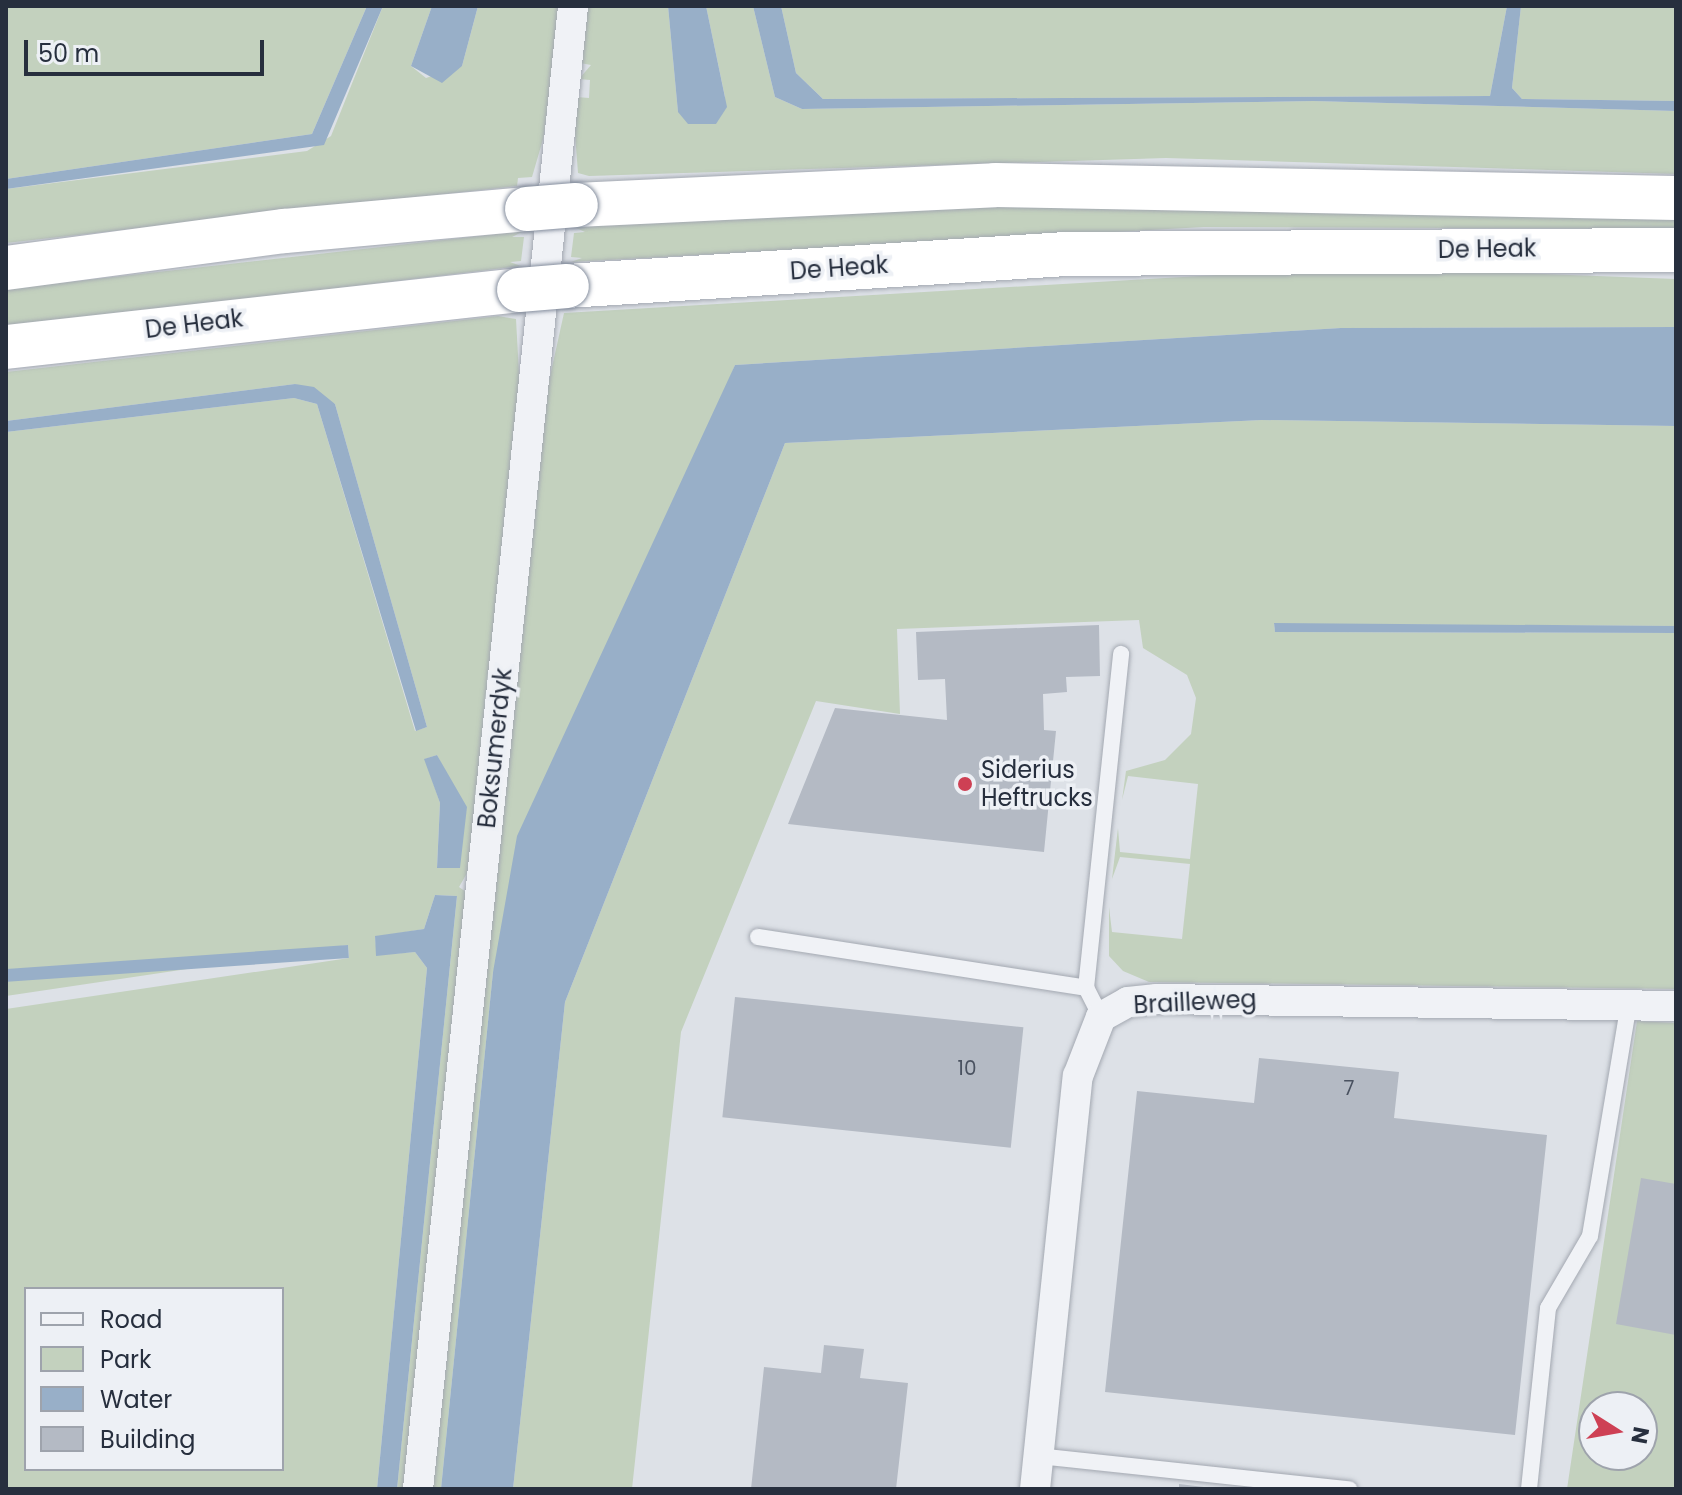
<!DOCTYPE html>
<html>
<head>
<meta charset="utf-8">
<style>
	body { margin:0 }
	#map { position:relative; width:1682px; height:1495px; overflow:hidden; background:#dde1e7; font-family:Poppins,sans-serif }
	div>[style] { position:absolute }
	.green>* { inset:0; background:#c3d1be }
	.water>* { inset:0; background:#98afc8; transform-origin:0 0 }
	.building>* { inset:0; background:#b4bac4; transform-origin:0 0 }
	.roads { filter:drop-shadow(0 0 2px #a3a8b1) drop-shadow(0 0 2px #a3a8b1) }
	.lane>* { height:16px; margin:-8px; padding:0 8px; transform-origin:8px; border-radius:8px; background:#f0f2f6 }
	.street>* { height:30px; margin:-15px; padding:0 15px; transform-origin:15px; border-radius:15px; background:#f0f2f6 }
	.highway>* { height:44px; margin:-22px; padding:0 22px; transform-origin:22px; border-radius:22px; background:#fff }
	.bridges { filter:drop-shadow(0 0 2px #858e9e) drop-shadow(0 0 2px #858e9e) }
	.highway-bridge>* { height:44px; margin:-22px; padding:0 22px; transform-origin:22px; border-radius:22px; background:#fff }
	.dots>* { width:22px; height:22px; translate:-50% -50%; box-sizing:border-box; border:4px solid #edf0f5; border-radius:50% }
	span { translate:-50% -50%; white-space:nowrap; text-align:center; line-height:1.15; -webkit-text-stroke:7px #edf0f5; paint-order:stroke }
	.number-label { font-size:20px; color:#4a5260 }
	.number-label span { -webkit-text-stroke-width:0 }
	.street-label { font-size:24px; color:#272f3e }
	.poi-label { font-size:24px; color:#272f3e }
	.left { translate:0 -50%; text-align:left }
	.frame { position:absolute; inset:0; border:8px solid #272f3e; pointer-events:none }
	.legend { position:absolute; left:24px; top:1287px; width:260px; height:184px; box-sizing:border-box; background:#edf0f5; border:2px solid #9ea3ac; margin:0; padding:10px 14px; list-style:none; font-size:24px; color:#272f3e }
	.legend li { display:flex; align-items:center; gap:16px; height:40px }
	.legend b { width:40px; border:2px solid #9ea3ac }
	.north { position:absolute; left:1578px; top:1391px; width:80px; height:80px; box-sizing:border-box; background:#edf0f5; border:2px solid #9ea3ac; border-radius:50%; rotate:101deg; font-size:22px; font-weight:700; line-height:32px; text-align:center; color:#272f3e }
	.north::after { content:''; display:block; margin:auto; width:28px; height:36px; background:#ce4054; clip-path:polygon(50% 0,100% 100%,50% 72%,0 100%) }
	.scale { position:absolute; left:24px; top:40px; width:240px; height:36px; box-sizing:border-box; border:4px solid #272f3e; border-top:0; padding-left:10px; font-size:24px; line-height:28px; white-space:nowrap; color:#272f3e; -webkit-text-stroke:6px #edf0f5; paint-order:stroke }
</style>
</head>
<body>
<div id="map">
	<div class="green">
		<i style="clip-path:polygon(6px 6px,367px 6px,312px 134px,6px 179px)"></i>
		<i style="clip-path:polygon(383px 6px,432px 6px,411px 66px,426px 78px,462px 66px,478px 6px,560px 6px,544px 136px,532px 177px,518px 178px,517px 186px,6px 243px,6px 189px,307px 151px,331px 136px)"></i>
		<i style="clip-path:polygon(586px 6px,668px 6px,678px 112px,725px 97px,706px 6px,753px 6px,775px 97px,802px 109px,1313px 101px,1676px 111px,1676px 174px,1166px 158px,589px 176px,578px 173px,575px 134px,576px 97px,589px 98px,590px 80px,579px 79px,591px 65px,580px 63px)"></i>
		<i style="clip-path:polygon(781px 6px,1507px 6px,1490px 96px,823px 99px,796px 73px)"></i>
		<i style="clip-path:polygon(1521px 6px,1676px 6px,1676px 101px,1522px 99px,1512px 88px)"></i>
		<i style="clip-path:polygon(1001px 206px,1676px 218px,1676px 229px,1204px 227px,571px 262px,582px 258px,571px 257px,574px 233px,585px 232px,574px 227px)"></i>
		<i style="clip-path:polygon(524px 231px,512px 237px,524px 237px,521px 261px,510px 262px,521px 266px,6px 328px,6px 289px)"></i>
		<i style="clip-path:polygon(1353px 267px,1676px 279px,1676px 327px,1341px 328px,735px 365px,493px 972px,441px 1489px,430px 1489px,545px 399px,564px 313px)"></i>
		<i style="clip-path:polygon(evenodd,498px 316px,516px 319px,520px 392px,470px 868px,459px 887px,466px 892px,407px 1489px,397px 1489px,457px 896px,435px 895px,424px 929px,375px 937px,377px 955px,415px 952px,427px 968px,377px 1489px,6px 1489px,6px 1009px,349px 958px,348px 945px,6px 996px,6px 432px,294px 398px,317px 404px,415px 731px,427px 727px,335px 404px,295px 384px,6px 421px,6px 372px,498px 316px,437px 755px,447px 775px,459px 868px,437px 867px,440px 803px,425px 759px,437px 755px,498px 316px,26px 1289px,282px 1289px,282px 1469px,26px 1469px,26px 1289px)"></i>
		<i style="clip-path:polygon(1262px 420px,1676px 426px,1676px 626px,1274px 624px,1275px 632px,1676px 633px,1676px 989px,1149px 982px,1123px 971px,1109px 956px,1109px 907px,1112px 932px,1182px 939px,1190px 864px,1120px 857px,1112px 879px,1118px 828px,1120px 852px,1190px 859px,1198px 784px,1128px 776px,1122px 800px,1126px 771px,1165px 760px,1191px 734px,1196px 698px,1187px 675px,1143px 648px,1139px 620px,897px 629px,900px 714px,816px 701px,681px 1032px,632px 1489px,513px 1489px,565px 1002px,785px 443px)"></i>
		<i style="clip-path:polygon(evenodd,1637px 1021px,1676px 1023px,1676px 1489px,1567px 1489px,1637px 1021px,1594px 1407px,1642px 1407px,1642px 1455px,1594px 1455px,1594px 1407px)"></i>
	</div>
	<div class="water">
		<i style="clip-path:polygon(367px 6px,383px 6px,324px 145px,6px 189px,6px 179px,312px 134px)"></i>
		<i style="clip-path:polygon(432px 6px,478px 6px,462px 66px,442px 83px,411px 66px)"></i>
		<i style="clip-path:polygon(668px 6px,706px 6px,727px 107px,716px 124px,688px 124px,678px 112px)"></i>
		<i style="clip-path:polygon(753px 6px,781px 6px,796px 73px,823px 99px,1490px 96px,1507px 6px,1521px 6px,1512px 88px,1522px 99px,1676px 101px,1676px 111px,1313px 101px,802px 109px,775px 97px)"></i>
		<i style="clip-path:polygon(1676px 327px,1676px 426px,1262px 420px,785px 443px,565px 1002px,513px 1489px,441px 1489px,493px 972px,517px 836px,735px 365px,1341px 328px)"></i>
		<i style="clip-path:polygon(295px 384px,314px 387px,335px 404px,427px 727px,416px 731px,317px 404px,294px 398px,6px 432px,6px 421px)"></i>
		<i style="clip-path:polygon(1274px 623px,1676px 626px,1676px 633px,1275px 632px)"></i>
		<i style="clip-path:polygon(437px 755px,467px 807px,460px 868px,437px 868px,440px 803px,424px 759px)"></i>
		<i style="clip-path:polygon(435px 895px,457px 896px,397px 1489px,377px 1489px,427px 968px,415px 952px,376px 956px,375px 936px,424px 929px)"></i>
		<i style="left:348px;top:945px;width:13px;height:346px;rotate:86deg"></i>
	</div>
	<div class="building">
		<i style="clip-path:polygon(1099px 625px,1100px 676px,1066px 677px,1067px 692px,1043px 694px,1044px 730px,1056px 731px,1044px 852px,788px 824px,835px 708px,947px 720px,945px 679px,918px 680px,916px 632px)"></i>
		<i style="left:735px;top:997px;width:290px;height:121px;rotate:6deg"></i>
		<i style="clip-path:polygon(1259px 1058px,1399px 1072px,1394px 1118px,1547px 1135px,1515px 1435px,1105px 1392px,1137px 1091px,1254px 1103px)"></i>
		<i style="clip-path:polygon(1641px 1178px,1676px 1184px,1676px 1335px,1616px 1324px)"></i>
		<i style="clip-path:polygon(824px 1345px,864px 1349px,860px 1378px,908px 1383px,896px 1489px,751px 1489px,764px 1367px,821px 1373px)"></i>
		<i style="clip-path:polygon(1179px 1484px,1204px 1487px,1204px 1489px,1179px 1489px)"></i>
	</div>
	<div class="roads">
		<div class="lane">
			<i style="left:758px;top:937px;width:332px;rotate:8.8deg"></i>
			<i style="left:1101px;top:1017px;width:33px;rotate:-117deg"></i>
			<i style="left:1086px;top:988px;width:336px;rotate:-84deg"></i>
			<i style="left:1038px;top:1456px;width:313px;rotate:6.1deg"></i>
			<i style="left:1529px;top:1489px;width:182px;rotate:-84deg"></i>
			<i style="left:1548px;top:1308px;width:83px;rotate:-59.7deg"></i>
			<i style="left:1590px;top:1236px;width:236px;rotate:-80.5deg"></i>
		</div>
		<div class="street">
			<i style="left:418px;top:1489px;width:1491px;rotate:-84.03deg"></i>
			<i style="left:1035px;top:1489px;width:415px;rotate:-84.1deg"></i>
			<i style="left:1078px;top:1076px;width:63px;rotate:-68.7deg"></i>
			<i style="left:1101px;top:1017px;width:31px;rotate:-29deg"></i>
			<i style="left:1128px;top:1002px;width:29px;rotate:-6deg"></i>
			<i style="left:1157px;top:999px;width:519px;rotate:0.77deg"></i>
		</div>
		<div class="highway">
			<i style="left:576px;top:205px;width:419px;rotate:-2.7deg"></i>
			<i style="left:995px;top:185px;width:681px;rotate:1.09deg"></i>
			<i style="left:6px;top:268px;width:281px;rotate:-7.6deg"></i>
			<i style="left:285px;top:231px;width:243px;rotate:-5.2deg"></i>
			<i style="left:567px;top:286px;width:500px;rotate:-3.67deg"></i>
			<i style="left:1066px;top:254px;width:610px;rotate:-0.38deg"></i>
			<i style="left:6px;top:347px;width:516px;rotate:-6.34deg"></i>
		</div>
	</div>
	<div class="bridges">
		<div class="highway-bridge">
			<i style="left:527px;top:209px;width:49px;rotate:-4.7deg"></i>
			<i style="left:519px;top:290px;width:48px;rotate:-4.8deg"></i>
		</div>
	</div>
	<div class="dots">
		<i style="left:965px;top:784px;background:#ce4054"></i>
	</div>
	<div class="number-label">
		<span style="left:967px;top:1068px">10</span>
		<span style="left:1349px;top:1088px">7</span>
	</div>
	<div class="street-label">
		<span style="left:1487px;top:249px;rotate:-1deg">De Heak</span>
		<span style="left:839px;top:268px;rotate:-4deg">De Heak</span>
		<span style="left:194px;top:324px;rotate:-7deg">De Heak</span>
		<span style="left:495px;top:748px;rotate:-84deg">Boksumerdyk</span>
		<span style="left:1195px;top:1002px;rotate:-3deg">Brailleweg</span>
	</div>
	<div class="poi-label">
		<span class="left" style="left:981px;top:784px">Siderius<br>Heftrucks</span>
	</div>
	<div class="frame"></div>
	<ul class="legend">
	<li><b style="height:10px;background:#f0f2f6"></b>Road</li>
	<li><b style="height:22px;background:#c3d1be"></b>Park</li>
	<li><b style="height:22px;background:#98afc8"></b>Water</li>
	<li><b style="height:22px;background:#b4bac4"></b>Building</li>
	</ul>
	<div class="north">N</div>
	<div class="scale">50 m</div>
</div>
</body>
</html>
